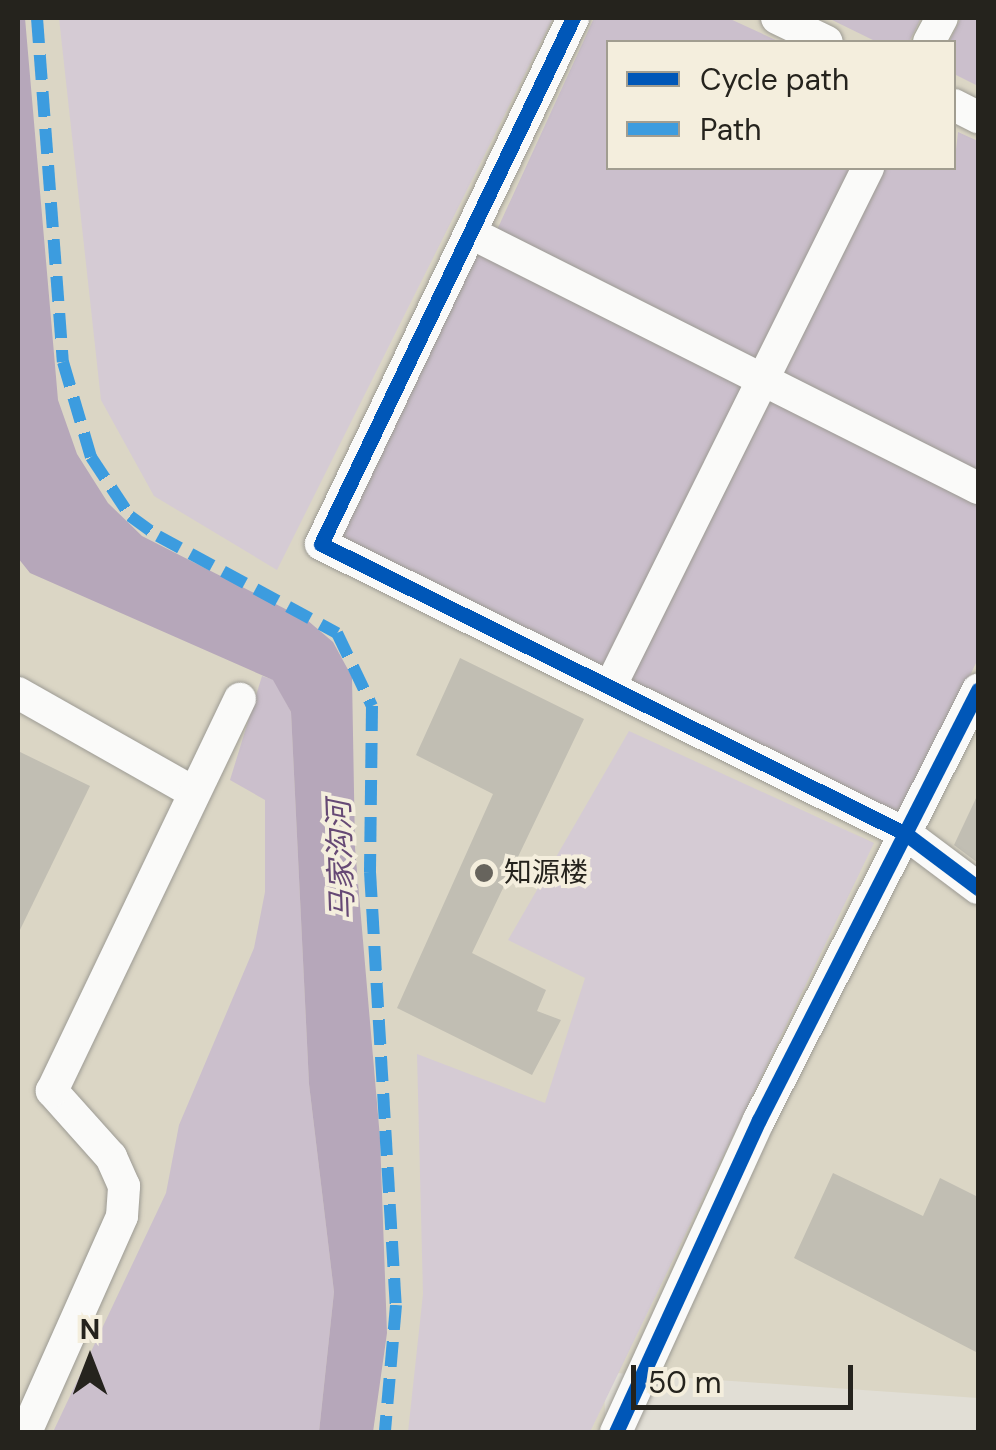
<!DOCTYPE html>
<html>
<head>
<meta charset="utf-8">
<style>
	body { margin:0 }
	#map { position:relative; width:996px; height:1450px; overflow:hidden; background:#e1ded5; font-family:"DM Sans","Noto Sans SC",sans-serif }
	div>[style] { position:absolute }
	.built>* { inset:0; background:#dbd6c5 }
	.green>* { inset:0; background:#d5cbd4 }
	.forest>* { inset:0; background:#cbbfcc; transform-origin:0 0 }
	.water>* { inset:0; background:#b6a7ba }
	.building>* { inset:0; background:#c1beb3 }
	.roads { filter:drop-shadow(0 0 2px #9c9a93) drop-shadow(0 0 2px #9c9a93) }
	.street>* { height:32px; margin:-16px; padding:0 16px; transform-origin:16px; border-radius:16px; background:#fafaf9 }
	.quiet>* { height:12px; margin-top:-6px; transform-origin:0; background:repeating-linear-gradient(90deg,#3c9cdf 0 25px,transparent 0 37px) }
	.cycleway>* { height:15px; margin:-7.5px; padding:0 7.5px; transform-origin:7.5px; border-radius:7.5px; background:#0057b8 }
	.dots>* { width:28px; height:28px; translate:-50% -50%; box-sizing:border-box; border:5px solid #f4eedd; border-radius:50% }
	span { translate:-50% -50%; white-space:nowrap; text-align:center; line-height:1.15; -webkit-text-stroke:8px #f4eedd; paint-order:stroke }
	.poi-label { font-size:28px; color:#25231d }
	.left { translate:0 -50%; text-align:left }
	.water-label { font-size:30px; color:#664975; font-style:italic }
	.frame { position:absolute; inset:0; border:20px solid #25231d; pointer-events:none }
	.legend { position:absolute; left:606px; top:40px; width:350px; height:130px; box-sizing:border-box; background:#f4eedd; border:2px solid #a19d90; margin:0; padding:12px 18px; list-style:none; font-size:30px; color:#25231d }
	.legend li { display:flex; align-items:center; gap:20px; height:50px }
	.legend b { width:50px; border:2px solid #a19d90 }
	.north { position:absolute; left:40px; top:1310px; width:100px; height:100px; -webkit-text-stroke:8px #f4eedd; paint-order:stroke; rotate:0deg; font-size:28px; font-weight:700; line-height:40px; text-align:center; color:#25231d }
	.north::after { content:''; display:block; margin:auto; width:35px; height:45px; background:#25231d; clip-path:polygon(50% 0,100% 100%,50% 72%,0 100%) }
	.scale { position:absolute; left:631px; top:1365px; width:222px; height:45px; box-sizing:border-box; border:5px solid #25231d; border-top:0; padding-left:12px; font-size:30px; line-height:35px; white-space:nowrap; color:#25231d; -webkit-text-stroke:8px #f4eedd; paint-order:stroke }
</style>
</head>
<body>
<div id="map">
	<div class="built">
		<i style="clip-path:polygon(evenodd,18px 18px,978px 18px,978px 1398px,603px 1372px,606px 1432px,18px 1432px,18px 18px,608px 42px,954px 42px,954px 168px,608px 168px,608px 42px)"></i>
	</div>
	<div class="green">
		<i style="clip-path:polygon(59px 18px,553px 18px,277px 570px,154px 496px,101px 400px)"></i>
		<i style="clip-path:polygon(629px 731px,874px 843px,590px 1432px,408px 1432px,423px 1294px,417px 1054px,545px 1103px,585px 978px,508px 940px)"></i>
	</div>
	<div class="forest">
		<i style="clip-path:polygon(594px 18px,728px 18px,780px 42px,608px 42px,608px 168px,855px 168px,756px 367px,497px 230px)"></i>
		<i style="clip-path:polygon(828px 18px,921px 18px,909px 42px,877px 42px)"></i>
		<i style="clip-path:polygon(961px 18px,978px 18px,978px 86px,954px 74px,949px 42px)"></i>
		<i style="clip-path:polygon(958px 132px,978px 141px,978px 477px,780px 379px,882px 168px,954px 168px)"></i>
		<i style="left:477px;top:248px;width:303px;height:321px;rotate:27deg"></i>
		<i style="clip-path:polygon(766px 396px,978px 504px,978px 659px,901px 816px,627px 678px)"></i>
		<i style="clip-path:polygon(262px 676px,274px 680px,291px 712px,309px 1084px,334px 1292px,319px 1432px,53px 1432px,166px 1193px,179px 1125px,254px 948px,265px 892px,265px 800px,230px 780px)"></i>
	</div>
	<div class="water">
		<i style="clip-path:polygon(18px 18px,25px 18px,58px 400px,77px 454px,108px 503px,142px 536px,307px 620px,333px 642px,352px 677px,355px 848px,380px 1138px,387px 1333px,373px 1432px,319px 1432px,334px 1292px,309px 1084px,291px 712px,273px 680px,30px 573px,18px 558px)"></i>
	</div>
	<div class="building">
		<i style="clip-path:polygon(460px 658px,584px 719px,472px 953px,546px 990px,537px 1011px,561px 1020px,532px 1075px,397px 1008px,493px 794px,416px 755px)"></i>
		<i style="clip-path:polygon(18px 751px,90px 786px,18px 934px)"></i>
		<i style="clip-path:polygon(978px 794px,978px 863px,954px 845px)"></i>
		<i style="clip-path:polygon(833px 1173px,923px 1216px,940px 1178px,978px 1197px,978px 1353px,794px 1258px)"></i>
	</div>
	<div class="roads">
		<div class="street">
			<i style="left:573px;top:18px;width:583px;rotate:115.6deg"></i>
			<i style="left:321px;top:544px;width:653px;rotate:26.37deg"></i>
			<i style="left:906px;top:834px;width:90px;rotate:36.9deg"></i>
			<i style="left:777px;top:18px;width:55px;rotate:25.6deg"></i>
			<i style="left:929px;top:42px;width:27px;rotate:-62deg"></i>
			<i style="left:954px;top:105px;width:27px;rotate:27deg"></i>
			<i style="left:471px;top:233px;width:568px;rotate:26.7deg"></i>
			<i style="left:610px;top:687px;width:580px;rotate:-63.57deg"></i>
			<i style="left:18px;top:693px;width:201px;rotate:29.5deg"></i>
			<i style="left:26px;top:1432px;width:236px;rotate:-66deg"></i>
			<i style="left:122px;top:1216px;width:30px;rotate:-86deg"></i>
			<i style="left:124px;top:1186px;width:32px;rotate:-114deg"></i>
			<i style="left:111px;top:1157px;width:89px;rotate:-131.8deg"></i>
			<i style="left:52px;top:1091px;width:435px;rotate:-64.4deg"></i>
			<i style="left:616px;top:1432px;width:343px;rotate:-65.4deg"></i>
			<i style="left:759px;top:1120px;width:483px;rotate:-63deg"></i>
		</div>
	</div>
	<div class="quiet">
		<i style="left:37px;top:18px;width:345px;rotate:85.7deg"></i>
		<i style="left:63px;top:362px;width:99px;rotate:73.6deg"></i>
		<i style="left:91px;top:457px;width:71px;rotate:56.5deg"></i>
		<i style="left:130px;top:516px;width:34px;rotate:36deg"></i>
		<i style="left:158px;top:536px;width:204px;rotate:28.5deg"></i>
		<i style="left:337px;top:633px;width:81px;rotate:64.4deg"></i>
		<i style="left:372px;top:706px;width:166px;rotate:90.7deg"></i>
		<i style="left:370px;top:872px;width:434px;rotate:86.6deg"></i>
		<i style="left:396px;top:1305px;width:127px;rotate:95deg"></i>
	</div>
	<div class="cycleway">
		<i style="left:573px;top:18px;width:583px;rotate:115.6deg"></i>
		<i style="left:321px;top:544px;width:653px;rotate:26.37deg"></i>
		<i style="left:906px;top:834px;width:90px;rotate:36.9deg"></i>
		<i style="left:616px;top:1432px;width:343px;rotate:-65.4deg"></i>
		<i style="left:759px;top:1120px;width:483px;rotate:-63deg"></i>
	</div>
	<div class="dots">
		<i style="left:484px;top:873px;background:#67645d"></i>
	</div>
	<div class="poi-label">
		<span class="left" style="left:504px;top:873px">知源楼</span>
	</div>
	<div class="water-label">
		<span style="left:341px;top:860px;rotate:-92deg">马家沟河</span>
	</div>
	<div class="frame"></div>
	<ul class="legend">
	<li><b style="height:12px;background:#0057b8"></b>Cycle path</li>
	<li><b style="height:12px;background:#3c9cdf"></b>Path</li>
	</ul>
	<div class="north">N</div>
	<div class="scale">50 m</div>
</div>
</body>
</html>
